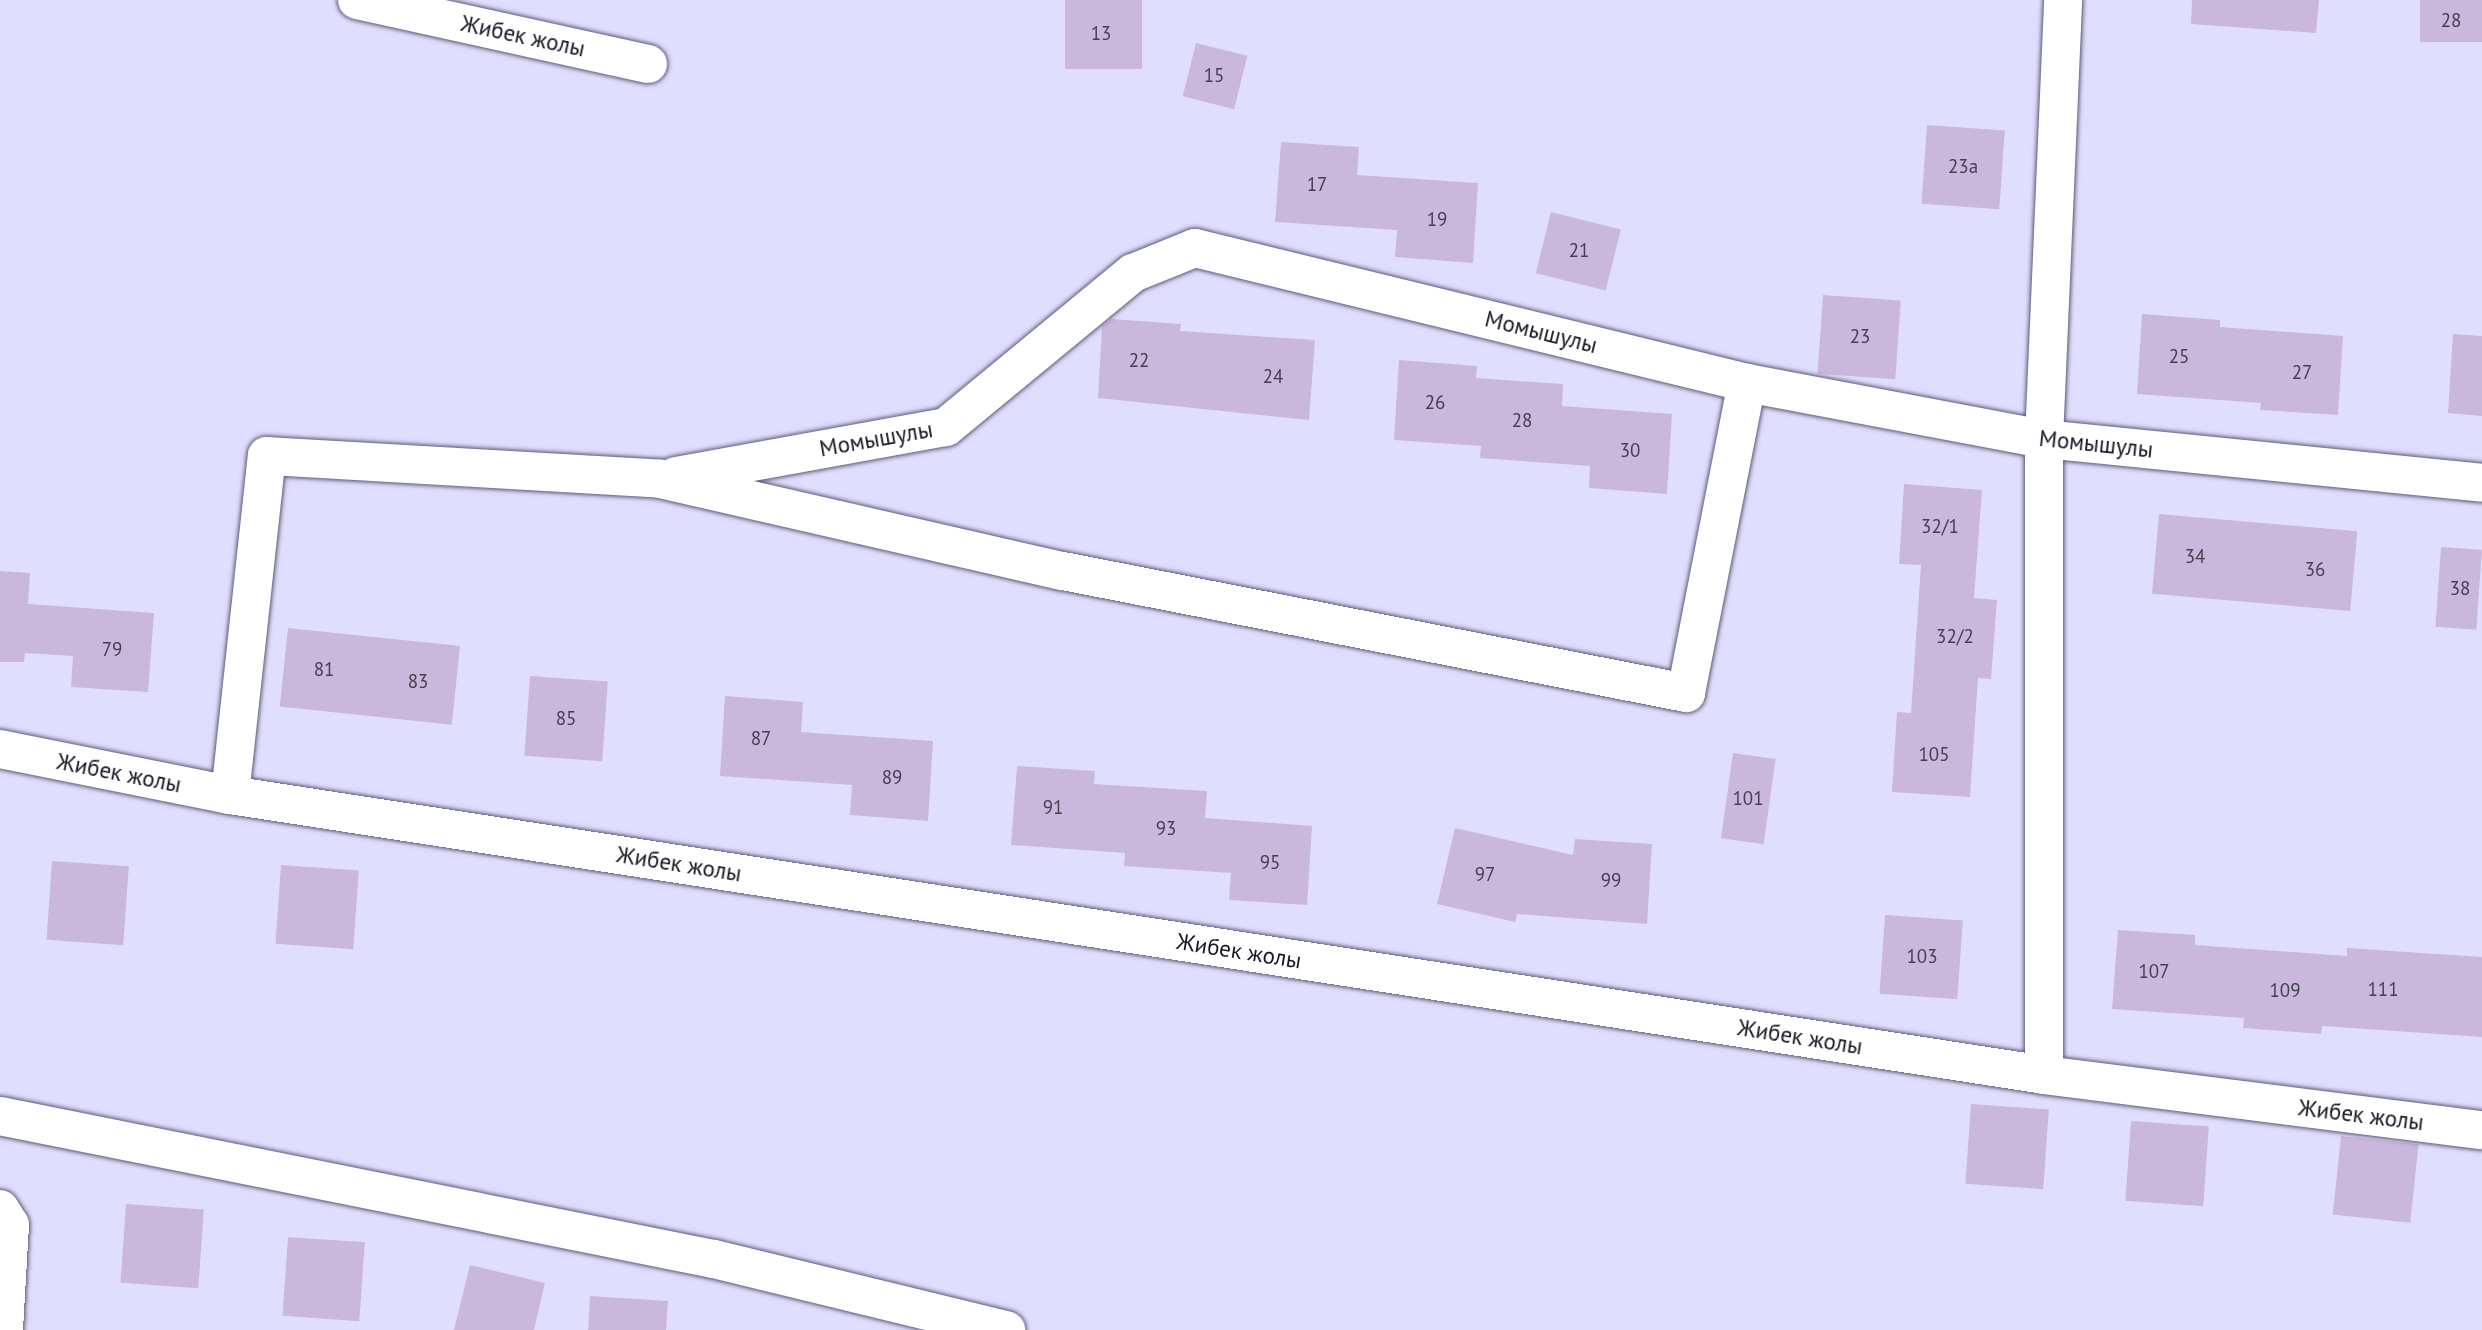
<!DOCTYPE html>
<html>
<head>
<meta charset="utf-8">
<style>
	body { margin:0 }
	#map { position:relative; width:2482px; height:1330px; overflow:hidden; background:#e0defe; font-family:"PT Sans",sans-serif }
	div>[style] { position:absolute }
	.building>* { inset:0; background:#cab8dc; transform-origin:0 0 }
	.roads { filter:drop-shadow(0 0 2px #5d5a7c) drop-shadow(0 0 2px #5d5a7c) }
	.minor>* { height:38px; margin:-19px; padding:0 19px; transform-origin:19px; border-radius:19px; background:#fff }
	span { translate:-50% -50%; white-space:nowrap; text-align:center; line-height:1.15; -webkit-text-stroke:5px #fff; paint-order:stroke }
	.number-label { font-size:19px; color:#433e51 }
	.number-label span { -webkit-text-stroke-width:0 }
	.street-label { font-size:23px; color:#161523 }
</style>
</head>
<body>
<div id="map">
	<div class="building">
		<i style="left:1065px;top:0;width:77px;height:69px"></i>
		<i style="clip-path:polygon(2192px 0,2319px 0,2316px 33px,2191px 24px)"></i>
		<i style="left:2420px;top:0;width:62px;height:42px"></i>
		<i style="left:1196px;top:43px;width:53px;height:55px;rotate:14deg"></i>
		<i style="left:1927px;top:125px;width:78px;height:79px;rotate:4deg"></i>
		<i style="clip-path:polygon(1281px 142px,1359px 147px,1357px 175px,1478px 183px,1473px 263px,1395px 257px,1397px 230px,1275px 222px)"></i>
		<i style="left:1551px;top:212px;width:72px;height:63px;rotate:14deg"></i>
		<i style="left:1823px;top:295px;width:78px;height:79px;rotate:4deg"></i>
		<i style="clip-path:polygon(2142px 314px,2220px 320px,2220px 327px,2343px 336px,2338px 415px,2260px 410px,2261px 403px,2137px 394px)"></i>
		<i style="clip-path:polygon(1111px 319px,1181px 324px,1180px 331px,1315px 340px,1309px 420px,1098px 398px,1102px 326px)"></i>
		<i style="clip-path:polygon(2453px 334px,2482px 336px,2482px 416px,2448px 413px)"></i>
		<i style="clip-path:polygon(1399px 360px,1477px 366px,1476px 378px,1563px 384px,1562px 406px,1672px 414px,1667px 494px,1589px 488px,1590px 466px,1480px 458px,1481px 446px,1394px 440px)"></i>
		<i style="clip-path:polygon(1904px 484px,1982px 490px,1974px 598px,1997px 600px,1991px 679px,1978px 678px,1970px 797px,1892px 792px,1897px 712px,1911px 713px,1921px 565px,1899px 564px)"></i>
		<i style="left:2159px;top:514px;width:199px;height:80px;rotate:5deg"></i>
		<i style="left:2441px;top:547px;width:41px;height:80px;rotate:4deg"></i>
		<i style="clip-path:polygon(0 571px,30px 573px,28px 604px,154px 613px,148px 692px,71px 687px,73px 656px,25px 653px,24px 662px,0 662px)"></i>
		<i style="left:288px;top:628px;width:173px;height:79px;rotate:6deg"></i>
		<i style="left:530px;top:676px;width:78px;height:80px;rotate:4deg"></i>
		<i style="clip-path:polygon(725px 696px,803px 702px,801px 732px,933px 741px,928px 821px,850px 815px,852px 785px,720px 776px)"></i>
		<i style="left:1733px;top:753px;width:43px;height:86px;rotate:8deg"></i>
		<i style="clip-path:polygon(1017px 766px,1095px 771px,1094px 784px,1207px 791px,1205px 818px,1312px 826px,1307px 905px,1229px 900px,1231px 873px,1124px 866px,1125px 853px,1011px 845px)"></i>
		<i style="clip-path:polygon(1455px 828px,1573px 855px,1575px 839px,1652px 844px,1647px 924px,1517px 914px,1515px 922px,1437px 904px)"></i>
		<i style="left:52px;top:861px;width:77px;height:79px;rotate:4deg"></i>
		<i style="left:281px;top:865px;width:78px;height:79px;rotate:4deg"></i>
		<i style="left:1885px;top:915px;width:78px;height:79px;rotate:4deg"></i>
		<i style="clip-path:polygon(2118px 930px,2195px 935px,2195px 945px,2347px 956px,2347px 948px,2482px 957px,2482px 1037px,2322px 1026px,2321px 1034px,2243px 1028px,2244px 1018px,2112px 1009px)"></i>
		<i style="left:1971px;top:1104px;width:78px;height:80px;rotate:4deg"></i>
		<i style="left:2131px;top:1121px;width:78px;height:80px;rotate:4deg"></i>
		<i style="left:2341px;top:1136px;width:78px;height:79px;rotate:6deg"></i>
		<i style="left:126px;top:1204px;width:78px;height:79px;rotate:4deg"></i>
		<i style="left:288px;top:1237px;width:77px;height:79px;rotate:4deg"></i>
		<i style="clip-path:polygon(470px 1265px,545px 1283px,534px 1330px,454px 1330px)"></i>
		<i style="clip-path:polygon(590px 1296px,668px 1301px,666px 1330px,588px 1330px)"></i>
	</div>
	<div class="roads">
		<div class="minor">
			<i style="left:357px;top:0;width:298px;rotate:12.4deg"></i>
			<i style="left:676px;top:476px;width:274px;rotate:-10.3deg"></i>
			<i style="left:946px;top:427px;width:242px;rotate:-39.5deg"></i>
			<i style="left:1133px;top:273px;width:67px;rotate:-22deg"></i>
			<i style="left:1195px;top:248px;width:568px;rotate:13.74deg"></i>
			<i style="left:1747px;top:383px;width:302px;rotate:10.7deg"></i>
			<i style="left:2044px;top:439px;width:440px;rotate:5.7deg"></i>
			<i style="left:0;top:749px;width:235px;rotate:11.3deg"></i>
			<i style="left:230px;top:795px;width:1835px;rotate:8.77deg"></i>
			<i style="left:2044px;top:1075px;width:441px;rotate:7.2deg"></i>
			<i style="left:230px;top:795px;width:341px;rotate:-83.8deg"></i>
			<i style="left:267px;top:456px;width:394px;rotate:3.3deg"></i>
			<i style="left:660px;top:479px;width:413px;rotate:12.9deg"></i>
			<i style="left:1063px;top:571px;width:635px;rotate:11.08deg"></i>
			<i style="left:1686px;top:693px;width:316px;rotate:-78.9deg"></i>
			<i style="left:2044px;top:1075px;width:636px;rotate:-90deg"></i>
			<i style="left:2044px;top:439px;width:439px;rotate:-87.5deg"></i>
			<i style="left:0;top:1116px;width:728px;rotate:11.33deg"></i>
			<i style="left:714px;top:1259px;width:301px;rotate:13.7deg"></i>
			<i style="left:0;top:1209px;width:19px;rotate:58deg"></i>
			<i style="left:10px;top:1225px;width:105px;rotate:93.3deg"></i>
		</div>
	</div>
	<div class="number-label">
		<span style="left:2451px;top:21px">28</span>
		<span style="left:1101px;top:34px">13</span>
		<span style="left:1214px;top:76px">15</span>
		<span style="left:1963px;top:167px">23а</span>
		<span style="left:1317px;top:185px">17</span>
		<span style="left:1437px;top:220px">19</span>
		<span style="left:1579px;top:251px">21</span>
		<span style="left:1860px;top:337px">23</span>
		<span style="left:2179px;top:357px">25</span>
		<span style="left:1139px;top:361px">22</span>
		<span style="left:2302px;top:373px">27</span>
		<span style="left:1273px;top:377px">24</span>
		<span style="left:1435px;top:403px">26</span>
		<span style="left:1522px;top:421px">28</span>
		<span style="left:1630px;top:451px">30</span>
		<span style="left:1940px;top:527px">32/1</span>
		<span style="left:2195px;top:557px">34</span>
		<span style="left:2315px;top:570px">36</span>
		<span style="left:2460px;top:589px">38</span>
		<span style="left:1955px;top:637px">32/2</span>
		<span style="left:112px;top:650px">79</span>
		<span style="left:324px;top:670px">81</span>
		<span style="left:418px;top:682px">83</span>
		<span style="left:566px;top:719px">85</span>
		<span style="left:761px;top:739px">87</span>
		<span style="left:1934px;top:755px">105</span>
		<span style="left:892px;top:778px">89</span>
		<span style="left:1748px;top:799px">101</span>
		<span style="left:1053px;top:808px">91</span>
		<span style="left:1166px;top:829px">93</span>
		<span style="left:1270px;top:863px">95</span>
		<span style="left:1485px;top:875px">97</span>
		<span style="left:1611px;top:881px">99</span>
		<span style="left:1922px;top:957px">103</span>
		<span style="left:2154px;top:972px">107</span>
		<span style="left:2383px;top:990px">111</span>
		<span style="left:2285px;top:991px">109</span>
	</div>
	<div class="street-label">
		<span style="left:523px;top:36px;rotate:12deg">Жибек жолы</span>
		<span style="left:1541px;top:332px;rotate:14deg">Момышулы</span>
		<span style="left:876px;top:439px;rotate:-10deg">Момышулы</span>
		<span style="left:2096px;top:444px;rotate:6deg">Момышулы</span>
		<span style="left:119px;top:773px;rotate:11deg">Жибек жолы</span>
		<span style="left:679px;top:864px;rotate:9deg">Жибек жолы</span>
		<span style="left:1239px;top:951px;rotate:9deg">Жибек жолы</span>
		<span style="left:1800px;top:1037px;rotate:9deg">Жибек жолы</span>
		<span style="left:2361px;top:1115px;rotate:7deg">Жибек жолы</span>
	</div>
</div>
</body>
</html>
